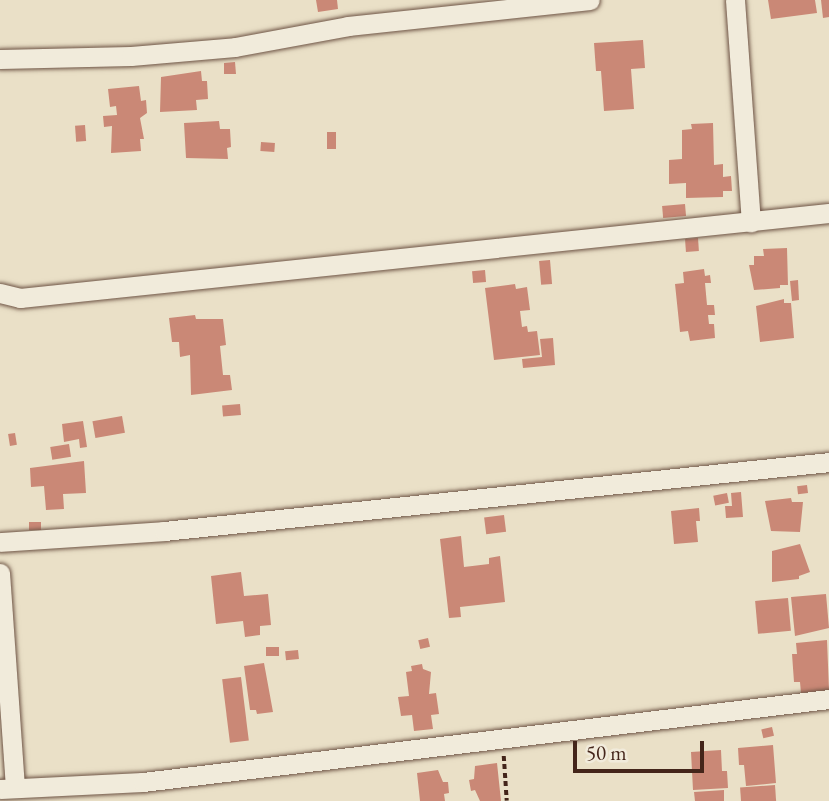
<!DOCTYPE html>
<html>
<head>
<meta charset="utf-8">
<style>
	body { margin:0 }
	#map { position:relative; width:829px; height:801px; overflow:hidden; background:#eae0c7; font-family:"EB Garamond",serif }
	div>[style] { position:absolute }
	.building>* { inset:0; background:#ca8876; transform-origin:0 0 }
	.path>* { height:3.5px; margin-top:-1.75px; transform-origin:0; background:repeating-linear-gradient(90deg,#44251a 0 5px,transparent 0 8.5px) }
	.roads { filter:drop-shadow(0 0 2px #6e5445) drop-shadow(0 0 2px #6e5445) }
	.street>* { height:19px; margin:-9.5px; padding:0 9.5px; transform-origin:9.5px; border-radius:9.5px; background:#f1ebdb }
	span { translate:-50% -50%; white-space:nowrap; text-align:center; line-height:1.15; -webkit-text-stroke:5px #f1ebdb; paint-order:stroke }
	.scale { position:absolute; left:573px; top:741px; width:131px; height:32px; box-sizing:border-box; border:4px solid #44251a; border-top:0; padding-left:9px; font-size:21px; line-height:24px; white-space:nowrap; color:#44251a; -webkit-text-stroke:5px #f1ebdb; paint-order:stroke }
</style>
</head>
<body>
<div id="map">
	<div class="building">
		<i style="clip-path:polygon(316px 0,337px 0,338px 9px,318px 12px)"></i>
		<i style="clip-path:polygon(768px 0,815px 0,817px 13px,771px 19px)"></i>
		<i style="clip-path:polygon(821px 0,829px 0,829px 17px,823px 18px)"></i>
		<i style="clip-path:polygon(643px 40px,645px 68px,631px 69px,634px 109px,604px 111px,601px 71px,596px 71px,594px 43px)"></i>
		<i style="clip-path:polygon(235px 62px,236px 74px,224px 74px,224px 63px)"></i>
		<i style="clip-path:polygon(201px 71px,202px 81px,207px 81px,208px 99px,196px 100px,197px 110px,160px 112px,161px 77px)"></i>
		<i style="clip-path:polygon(139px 86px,141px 101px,146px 100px,147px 113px,140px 118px,144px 139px,140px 139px,141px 151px,111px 153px,112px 126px,104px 127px,103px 116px,117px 115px,116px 106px,110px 107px,108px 89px)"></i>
		<i style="clip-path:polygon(219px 121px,220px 129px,230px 129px,231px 147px,227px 148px,228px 159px,186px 158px,184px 123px)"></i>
		<i style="clip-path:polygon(713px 123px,714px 165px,723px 164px,723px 177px,731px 176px,732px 191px,723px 191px,723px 197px,686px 198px,686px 183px,669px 184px,669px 160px,682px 159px,682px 130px,692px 129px,691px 124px)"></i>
		<i style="left:85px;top:125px;width:16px;height:10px;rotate:86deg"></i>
		<i style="left:327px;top:132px;width:9px;height:17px"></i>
		<i style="left:261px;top:142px;width:14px;height:9px;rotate:4deg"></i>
		<i style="left:685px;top:204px;width:12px;height:23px;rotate:85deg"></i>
		<i style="left:698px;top:238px;width:13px;height:13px;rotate:86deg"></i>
		<i style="clip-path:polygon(787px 248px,788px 285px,780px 285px,780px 288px,754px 290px,749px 265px,754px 265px,754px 256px,764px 256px,763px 249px)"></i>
		<i style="left:550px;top:260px;width:24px;height:11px;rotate:85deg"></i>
		<i style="clip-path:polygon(704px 269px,705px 276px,710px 275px,711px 283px,705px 283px,707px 305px,714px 305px,715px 315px,708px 315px,709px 324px,714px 324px,715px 338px,690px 341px,688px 331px,680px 332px,675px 284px,684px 283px,683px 272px)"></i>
		<i style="left:485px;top:270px;width:12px;height:13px;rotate:85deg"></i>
		<i style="clip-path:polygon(798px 280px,799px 300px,792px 301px,790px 281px)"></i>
		<i style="clip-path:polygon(515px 284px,516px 289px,527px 287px,530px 310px,520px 311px,522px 327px,527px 326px,528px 332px,537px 331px,540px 355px,494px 360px,485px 288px)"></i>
		<i style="clip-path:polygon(784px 299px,784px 303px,791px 303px,794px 338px,760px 342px,756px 306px)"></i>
		<i style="clip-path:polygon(195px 315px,196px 319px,223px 319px,226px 345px,220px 346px,223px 375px,230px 375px,232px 390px,191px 395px,190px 355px,180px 357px,179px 342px,172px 342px,169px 318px)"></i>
		<i style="clip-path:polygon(553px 338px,555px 365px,523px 368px,522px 359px,542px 357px,540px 339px)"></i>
		<i style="left:240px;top:404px;width:11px;height:18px;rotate:85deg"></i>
		<i style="left:122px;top:416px;width:17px;height:30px;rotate:80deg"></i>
		<i style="clip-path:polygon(83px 421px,87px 447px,80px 448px,79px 439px,64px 442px,62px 424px)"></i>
		<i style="left:15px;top:433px;width:12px;height:7px;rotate:81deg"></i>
		<i style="left:69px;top:444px;width:13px;height:19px;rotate:81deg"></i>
		<i style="clip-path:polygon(84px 461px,86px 493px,63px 494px,64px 509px,46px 510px,44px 486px,31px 487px,30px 468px)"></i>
		<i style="left:807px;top:485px;width:8px;height:10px;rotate:83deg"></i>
		<i style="clip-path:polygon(741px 492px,743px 517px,726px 518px,725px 506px,732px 506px,731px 493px)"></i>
		<i style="left:727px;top:493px;width:10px;height:14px;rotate:79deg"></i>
		<i style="clip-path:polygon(791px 498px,792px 502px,803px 502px,800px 532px,771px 531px,765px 501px)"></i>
		<i style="clip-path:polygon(699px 508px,700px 521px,696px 521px,698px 542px,674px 544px,671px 511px)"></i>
		<i style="left:504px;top:515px;width:17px;height:20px;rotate:83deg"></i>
		<i style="left:41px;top:522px;width:8px;height:12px;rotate:90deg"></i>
		<i style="clip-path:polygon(461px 536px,464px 567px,489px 564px,489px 558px,500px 556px,505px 602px,460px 607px,461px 617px,449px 618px,440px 539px)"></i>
		<i style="clip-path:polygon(800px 544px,810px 572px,799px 576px,799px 579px,772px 582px,772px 551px)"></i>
		<i style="clip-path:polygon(241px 572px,244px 596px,268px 594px,271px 625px,260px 626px,260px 635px,245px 637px,243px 621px,216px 624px,211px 576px)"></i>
		<i style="clip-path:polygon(826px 594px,829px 628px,795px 636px,791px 597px)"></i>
		<i style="left:788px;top:598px;width:33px;height:33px;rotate:85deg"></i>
		<i style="left:428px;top:638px;width:9px;height:10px;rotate:77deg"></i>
		<i style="clip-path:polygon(827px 640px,829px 690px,801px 693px,800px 682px,794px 682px,792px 654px,797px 654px,796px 643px)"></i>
		<i style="left:266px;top:647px;width:13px;height:9px"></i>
		<i style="left:298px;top:650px;width:9px;height:13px;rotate:84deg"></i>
		<i style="clip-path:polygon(264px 663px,273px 712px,257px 714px,256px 710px,250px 710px,244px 666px)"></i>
		<i style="clip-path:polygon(422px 664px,423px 669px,431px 672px,429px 694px,436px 693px,439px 714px,431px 715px,433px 729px,414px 731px,412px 715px,401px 716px,398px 697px,409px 696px,406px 672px,412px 671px,411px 666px)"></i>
		<i style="left:241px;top:677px;width:64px;height:19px;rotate:83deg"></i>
		<i style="left:772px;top:727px;width:9px;height:11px;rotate:77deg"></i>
		<i style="clip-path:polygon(773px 745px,776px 783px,746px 786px,744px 765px,739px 765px,738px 748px)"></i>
		<i style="clip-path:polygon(721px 750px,722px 771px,727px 771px,728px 788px,693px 790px,691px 752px)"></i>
		<i style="clip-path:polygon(497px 763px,501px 801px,480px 801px,475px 790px,471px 791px,469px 780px,474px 779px,475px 766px)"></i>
		<i style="clip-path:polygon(438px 770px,443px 782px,448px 782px,449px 793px,444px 794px,445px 801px,420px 801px,417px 773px)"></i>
		<i style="left:775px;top:785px;width:16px;height:35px;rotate:86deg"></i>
		<i style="clip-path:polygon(724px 790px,724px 801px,695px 801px,694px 792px)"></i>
	</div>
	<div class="path">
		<i style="left:504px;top:756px;width:45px;rotate:86.2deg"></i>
	</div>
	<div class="roads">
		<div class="street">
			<i style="left:735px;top:0;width:223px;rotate:85.9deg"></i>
			<i style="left:0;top:59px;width:131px;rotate:-1.3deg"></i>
			<i style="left:131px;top:56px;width:104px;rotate:-4.9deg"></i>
			<i style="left:235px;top:47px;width:115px;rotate:-10.5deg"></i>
			<i style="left:348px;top:26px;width:243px;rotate:-6.1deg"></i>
			<i style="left:0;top:293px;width:21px;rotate:14deg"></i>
			<i style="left:20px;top:298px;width:813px;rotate:-6deg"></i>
			<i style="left:0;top:542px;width:164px;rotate:-3.8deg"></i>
			<i style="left:164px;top:531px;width:669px;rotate:-5.92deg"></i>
			<i style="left:0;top:573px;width:214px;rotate:86deg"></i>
			<i style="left:0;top:789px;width:143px;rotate:-2.8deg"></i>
			<i style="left:143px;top:782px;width:691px;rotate:-6.9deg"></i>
		</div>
	</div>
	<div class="scale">50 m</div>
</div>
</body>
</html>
